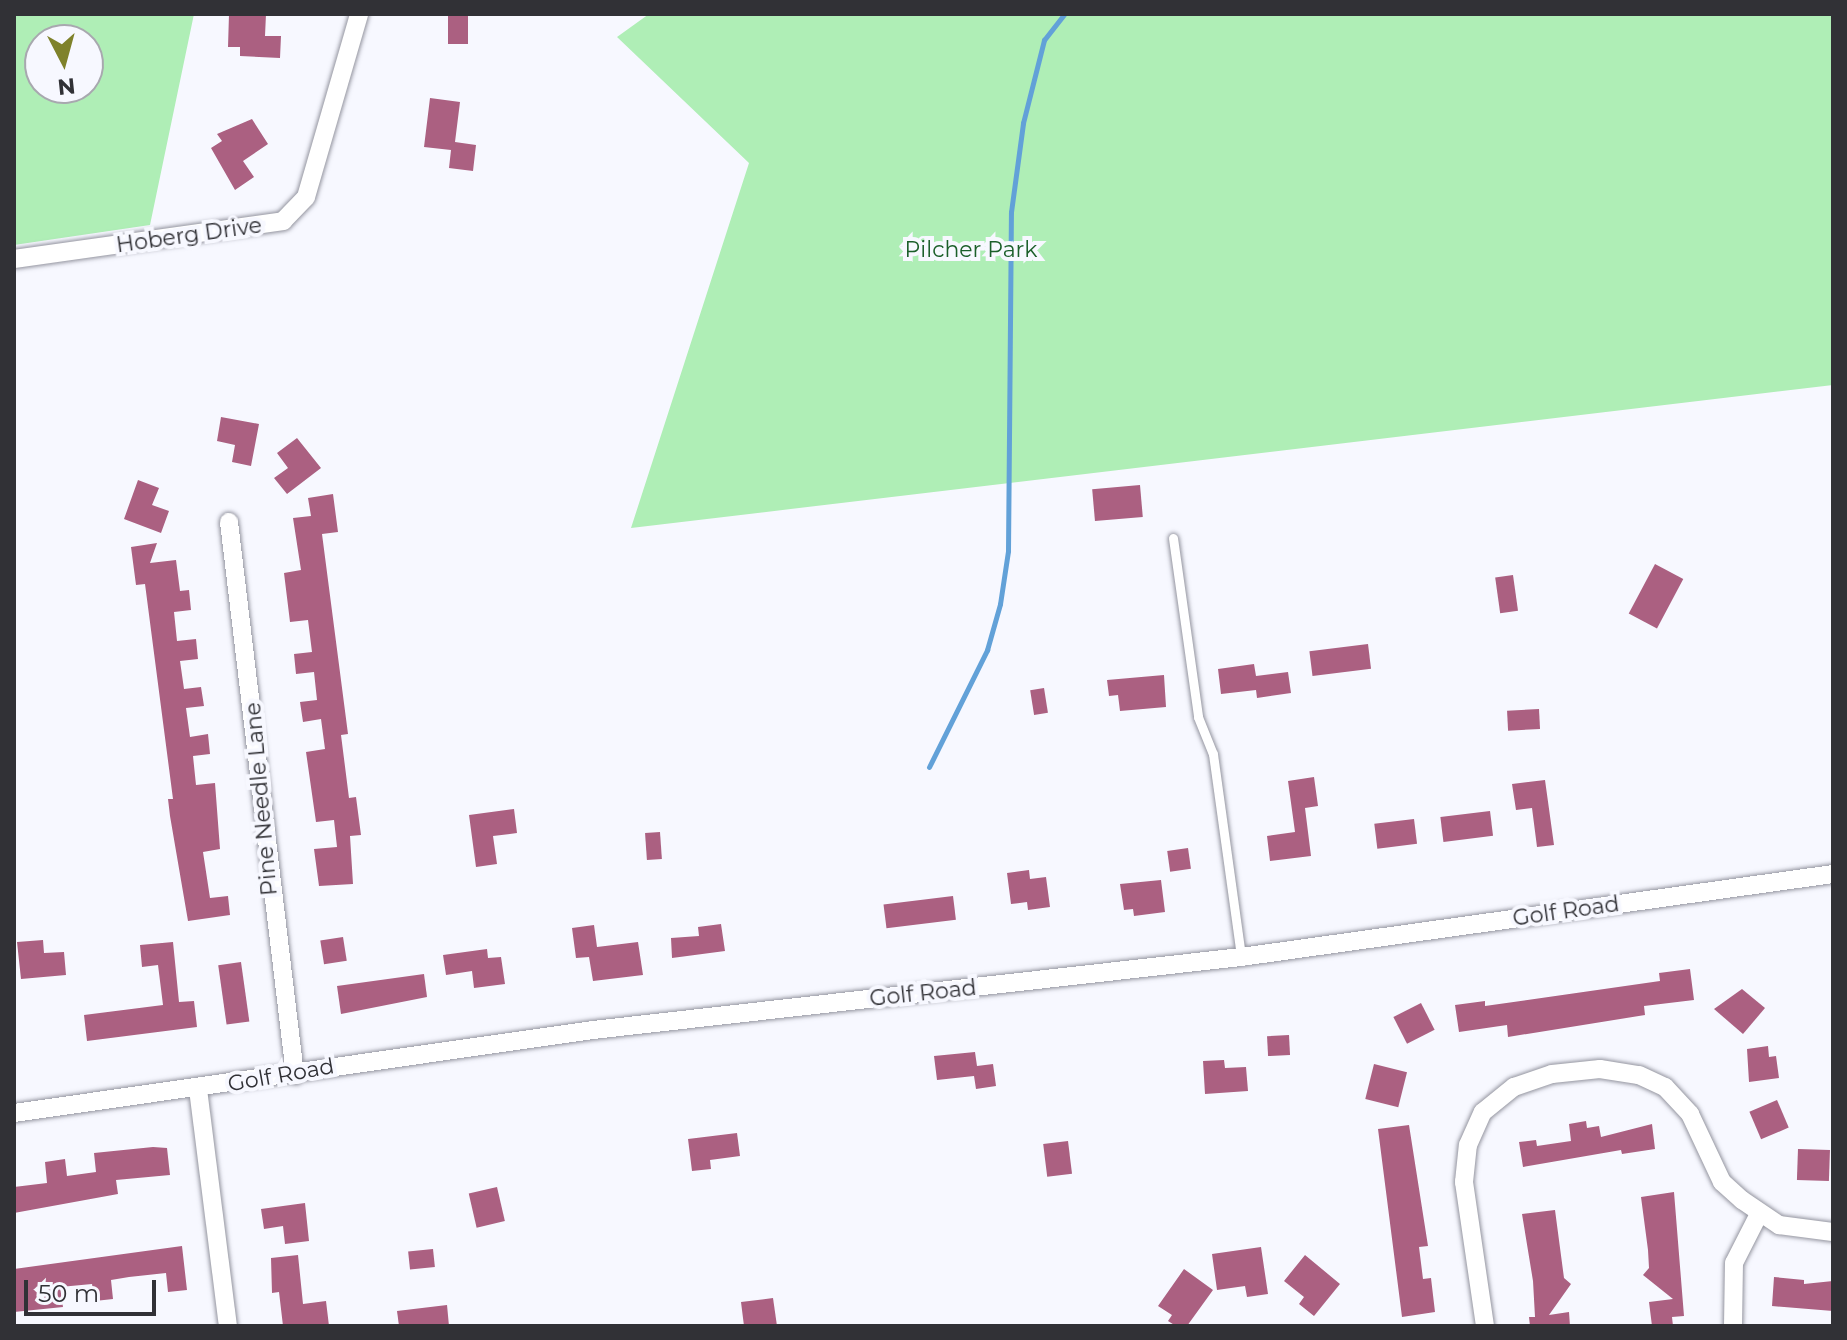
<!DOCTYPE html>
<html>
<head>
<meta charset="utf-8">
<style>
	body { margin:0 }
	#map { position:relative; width:1847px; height:1340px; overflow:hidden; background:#f7f8ff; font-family:Montserrat,sans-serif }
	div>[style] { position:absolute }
	.green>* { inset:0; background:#afeeb6 }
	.stream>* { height:5px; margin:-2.5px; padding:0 2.5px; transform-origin:2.5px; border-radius:2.5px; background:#62a1d8 }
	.building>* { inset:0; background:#ab6081; transform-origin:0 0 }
	.roads { filter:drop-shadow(0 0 2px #9495a0) drop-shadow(0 0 2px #9495a0) }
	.service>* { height:9px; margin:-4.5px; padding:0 4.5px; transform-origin:4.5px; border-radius:4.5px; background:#fff }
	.minor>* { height:18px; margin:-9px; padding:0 9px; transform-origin:9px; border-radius:9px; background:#fff }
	span { translate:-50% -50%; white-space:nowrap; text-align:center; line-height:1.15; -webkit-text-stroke:8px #f7f8ff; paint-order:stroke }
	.street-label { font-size:22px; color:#313136 }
	.park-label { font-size:22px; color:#1b5f2a }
	.frame { position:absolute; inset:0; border:16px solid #313136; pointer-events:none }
	.north { position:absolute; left:24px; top:24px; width:80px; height:80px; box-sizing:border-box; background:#f7f8ff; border:2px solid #a8a8af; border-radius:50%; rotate:174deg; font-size:22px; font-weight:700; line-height:32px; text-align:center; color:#313136 }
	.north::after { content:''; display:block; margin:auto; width:28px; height:36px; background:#7f822b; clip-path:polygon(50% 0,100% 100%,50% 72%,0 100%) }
	.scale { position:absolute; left:24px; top:1280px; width:132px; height:36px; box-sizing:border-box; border:4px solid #313136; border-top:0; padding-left:10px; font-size:24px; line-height:28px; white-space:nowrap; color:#313136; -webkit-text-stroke:6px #f7f8ff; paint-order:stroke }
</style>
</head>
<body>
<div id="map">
	<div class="green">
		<i style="clip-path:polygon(evenodd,14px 14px,194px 14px,150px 225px,14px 245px,14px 14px,40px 40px,88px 40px,88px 88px,40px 88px,40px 40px)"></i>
		<i style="clip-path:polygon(649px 14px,1833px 14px,1833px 385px,631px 528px,749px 163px,617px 37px)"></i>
	</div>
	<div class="stream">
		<i style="left:929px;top:767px;width:131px;rotate:-63.6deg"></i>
		<i style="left:987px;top:650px;width:48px;rotate:-74.2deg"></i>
		<i style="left:1000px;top:604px;width:54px;rotate:-81.4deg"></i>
		<i style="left:1008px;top:551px;width:339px;rotate:-89.5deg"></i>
		<i style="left:1011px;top:212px;width:90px;rotate:-82.3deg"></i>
		<i style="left:1023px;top:123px;width:86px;rotate:-75.8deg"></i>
		<i style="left:1044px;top:40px;width:33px;rotate:-52deg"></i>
	</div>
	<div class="building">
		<i style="clip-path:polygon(229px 14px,266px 14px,265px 36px,281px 36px,280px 58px,240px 56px,240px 47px,228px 47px)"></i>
		<i style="left:448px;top:14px;width:20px;height:30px"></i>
		<i style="clip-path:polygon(430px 98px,460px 102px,455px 142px,476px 145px,473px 171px,449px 168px,451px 150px,424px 147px)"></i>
		<i style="clip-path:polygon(252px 119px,268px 144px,243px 161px,254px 177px,235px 190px,211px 148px,222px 141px,217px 134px)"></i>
		<i style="clip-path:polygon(221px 417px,259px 424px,251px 466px,232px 462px,235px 445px,217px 441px)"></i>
		<i style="clip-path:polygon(297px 438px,321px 468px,287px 494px,274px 478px,288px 468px,277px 453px)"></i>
		<i style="clip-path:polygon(138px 480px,159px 488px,152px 505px,169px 511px,161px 533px,124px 519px)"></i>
		<i style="left:1140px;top:485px;width:32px;height:48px;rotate:85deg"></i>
		<i style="clip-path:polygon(333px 494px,338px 532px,322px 534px,348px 734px,341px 735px,349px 798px,356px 797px,361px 835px,350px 836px,353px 884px,319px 886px,314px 849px,337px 847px,334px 820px,316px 822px,306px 752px,325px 749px,321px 719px,303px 722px,300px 702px,317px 700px,314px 672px,296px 674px,294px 654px,312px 652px,308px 620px,290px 622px,284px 573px,301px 570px,293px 518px,311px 516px,308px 498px)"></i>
		<i style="clip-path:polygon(157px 543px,150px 563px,176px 560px,180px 591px,189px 590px,191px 610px,174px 612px,177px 641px,196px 639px,198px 659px,180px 661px,184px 689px,201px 687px,204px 706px,186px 708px,190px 737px,208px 734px,210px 754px,193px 756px,196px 785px,215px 783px,220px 849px,203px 852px,210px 898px,228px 896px,230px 915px,188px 921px,170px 816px,168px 799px,173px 799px,145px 584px,136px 585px,131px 547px)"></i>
		<i style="left:1655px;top:564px;width:32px;height:56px;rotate:28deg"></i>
		<i style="left:1513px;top:575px;width:36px;height:18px;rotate:82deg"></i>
		<i style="left:1368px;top:644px;width:25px;height:59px;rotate:83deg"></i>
		<i style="clip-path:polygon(1254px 664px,1256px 676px,1288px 672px,1291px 693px,1257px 698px,1256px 690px,1221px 694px,1218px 669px)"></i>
		<i style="clip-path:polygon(1164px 675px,1166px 707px,1120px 711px,1118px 695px,1109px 696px,1107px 680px)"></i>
		<i style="left:1044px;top:688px;width:25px;height:14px;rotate:81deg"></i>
		<i style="left:1539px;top:709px;width:20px;height:32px;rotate:87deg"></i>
		<i style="clip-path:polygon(1314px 777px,1318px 806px,1305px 808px,1311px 856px,1270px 861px,1267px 836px,1295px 832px,1288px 781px)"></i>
		<i style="clip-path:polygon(1545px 780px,1554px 845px,1537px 847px,1532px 808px,1516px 810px,1512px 784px)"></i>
		<i style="clip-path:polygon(514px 809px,517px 833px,493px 836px,497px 864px,476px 867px,469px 815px)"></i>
		<i style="left:1490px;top:811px;width:25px;height:50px;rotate:83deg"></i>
		<i style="left:1414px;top:819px;width:25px;height:40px;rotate:83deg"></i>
		<i style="left:660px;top:832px;width:27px;height:15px;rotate:86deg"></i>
		<i style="left:1188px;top:848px;width:21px;height:21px;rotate:82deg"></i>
		<i style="clip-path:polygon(1029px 870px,1030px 879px,1046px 877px,1050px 907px,1028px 910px,1027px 902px,1011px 904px,1007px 873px)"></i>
		<i style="clip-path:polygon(1161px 880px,1165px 912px,1134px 916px,1133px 909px,1124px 910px,1120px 884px)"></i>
		<i style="left:953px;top:896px;width:24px;height:70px;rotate:83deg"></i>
		<i style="clip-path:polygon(721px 924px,725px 951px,672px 958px,671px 938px,699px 936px,698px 927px)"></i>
		<i style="clip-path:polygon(594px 925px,597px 947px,638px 942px,643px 975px,593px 981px,589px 957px,576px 958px,572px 928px)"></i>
		<i style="left:343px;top:937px;width:24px;height:23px;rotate:81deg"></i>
		<i style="clip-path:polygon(43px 940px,44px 953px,64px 952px,66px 975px,21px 979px,17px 942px)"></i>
		<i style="clip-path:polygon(173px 942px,179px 1002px,194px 1001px,197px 1027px,87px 1041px,84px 1015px,163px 1005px,158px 965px,142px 967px,140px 945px)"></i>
		<i style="clip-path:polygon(487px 949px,488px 958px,501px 957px,505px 984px,474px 988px,472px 971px,446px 975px,443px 955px)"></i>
		<i style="left:241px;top:962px;width:60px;height:23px;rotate:82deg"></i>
		<i style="clip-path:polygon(1690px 969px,1694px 1000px,1644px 1006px,1645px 1015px,1508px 1037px,1507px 1025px,1459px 1032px,1455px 1005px,1485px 1001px,1485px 1006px,1660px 981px,1659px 973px)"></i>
		<i style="clip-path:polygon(424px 974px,427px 997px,341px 1014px,337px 986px)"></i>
		<i style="clip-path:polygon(1742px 989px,1765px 1008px,1743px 1034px,1714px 1009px)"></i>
		<i style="left:1421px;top:1003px;width:30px;height:31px;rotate:63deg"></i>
		<i style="left:1289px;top:1035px;width:20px;height:22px;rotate:87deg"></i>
		<i style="clip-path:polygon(1768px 1046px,1769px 1057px,1776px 1056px,1779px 1078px,1749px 1082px,1747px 1049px)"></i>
		<i style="clip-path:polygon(975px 1052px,977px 1066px,993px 1064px,996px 1086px,976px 1089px,974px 1076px,937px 1080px,934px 1056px)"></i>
		<i style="clip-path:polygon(1224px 1060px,1225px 1068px,1246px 1067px,1248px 1091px,1205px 1094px,1203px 1061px)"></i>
		<i style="left:1374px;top:1064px;width:34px;height:36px;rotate:14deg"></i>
		<i style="left:1777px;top:1100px;width:30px;height:30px;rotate:67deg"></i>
		<i style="clip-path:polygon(1586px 1121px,1587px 1128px,1599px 1126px,1601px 1137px,1652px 1124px,1655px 1149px,1622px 1154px,1621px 1150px,1523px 1167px,1519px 1142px,1536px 1140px,1537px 1146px,1571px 1141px,1569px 1124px)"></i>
		<i style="clip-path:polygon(1409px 1125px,1428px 1246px,1419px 1247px,1423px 1279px,1431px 1278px,1435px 1312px,1402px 1317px,1378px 1129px)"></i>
		<i style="clip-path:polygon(737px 1133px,740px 1156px,710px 1160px,711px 1169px,692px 1171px,688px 1139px)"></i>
		<i style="left:1068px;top:1141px;width:33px;height:25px;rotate:83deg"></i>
		<i style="clip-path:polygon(153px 1147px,167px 1148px,170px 1175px,116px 1180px,118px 1194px,14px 1213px,14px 1187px,47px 1183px,45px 1162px,65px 1159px,67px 1176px,96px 1172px,94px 1153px)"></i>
		<i style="left:1798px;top:1149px;width:32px;height:31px;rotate:2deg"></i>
		<i style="left:497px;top:1187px;width:35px;height:29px;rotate:77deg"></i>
		<i style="clip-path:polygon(1674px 1192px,1684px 1316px,1672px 1317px,1673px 1326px,1652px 1326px,1649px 1302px,1673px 1299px,1643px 1275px,1649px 1268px,1648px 1250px,1641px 1197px)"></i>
		<i style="clip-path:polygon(305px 1203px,309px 1241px,285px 1244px,283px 1226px,264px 1229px,261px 1209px)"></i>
		<i style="clip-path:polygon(1555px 1210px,1564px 1278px,1571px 1284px,1549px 1315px,1569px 1312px,1570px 1326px,1530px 1326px,1529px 1317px,1535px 1317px,1533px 1281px,1522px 1214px)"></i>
		<i style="clip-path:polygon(182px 1246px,187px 1290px,168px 1292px,166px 1273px,129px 1277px,111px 1280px,113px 1299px,95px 1301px,92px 1284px,60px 1287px,63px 1307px,14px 1312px,14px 1269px)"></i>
		<i style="clip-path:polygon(1261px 1247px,1268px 1294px,1247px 1297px,1245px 1286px,1217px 1290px,1212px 1254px)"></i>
		<i style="left:433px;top:1249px;width:18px;height:25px;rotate:84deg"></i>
		<i style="clip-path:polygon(298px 1255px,303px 1304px,326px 1301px,329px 1326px,283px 1326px,279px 1292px,272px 1293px,271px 1258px)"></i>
		<i style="clip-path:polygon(1305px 1255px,1340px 1284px,1314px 1316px,1299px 1304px,1304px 1297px,1284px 1281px)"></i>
		<i style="clip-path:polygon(1184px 1269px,1213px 1290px,1187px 1326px,1176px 1326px,1168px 1321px,1172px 1315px,1158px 1306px)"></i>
		<i style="clip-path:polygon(1774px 1277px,1804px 1280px,1804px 1284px,1833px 1281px,1833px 1311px,1772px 1306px)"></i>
		<i style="clip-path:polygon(773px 1298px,777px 1326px,744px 1326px,741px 1302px)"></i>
		<i style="clip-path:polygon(447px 1305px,449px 1326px,399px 1326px,397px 1311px)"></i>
	</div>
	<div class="roads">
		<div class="service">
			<i style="left:1173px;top:538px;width:181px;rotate:82deg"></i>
			<i style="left:1198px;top:717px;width:40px;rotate:68deg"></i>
			<i style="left:1213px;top:754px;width:205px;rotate:82.1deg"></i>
		</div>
		<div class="minor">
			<i style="left:14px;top:259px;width:272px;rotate:-8deg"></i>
			<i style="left:283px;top:221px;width:33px;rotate:-46deg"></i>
			<i style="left:306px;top:197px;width:191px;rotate:-73.8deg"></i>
			<i style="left:229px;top:522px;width:557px;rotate:83.19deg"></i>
			<i style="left:198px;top:1089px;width:239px;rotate:82.8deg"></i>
			<i style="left:14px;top:1113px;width:585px;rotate:-8.16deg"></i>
			<i style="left:593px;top:1030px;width:652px;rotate:-6.43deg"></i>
			<i style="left:1241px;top:957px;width:598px;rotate:-7.98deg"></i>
			<i style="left:1485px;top:1326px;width:146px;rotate:-98.3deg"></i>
			<i style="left:1464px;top:1182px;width:37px;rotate:-84deg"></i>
			<i style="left:1468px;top:1145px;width:36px;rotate:-66deg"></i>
			<i style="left:1483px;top:1112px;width:40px;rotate:-39deg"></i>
			<i style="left:1514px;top:1087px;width:40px;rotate:-18.9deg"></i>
			<i style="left:1552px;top:1074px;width:48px;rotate:-5.9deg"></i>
			<i style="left:1600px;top:1069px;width:39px;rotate:9deg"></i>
			<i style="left:1639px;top:1075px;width:29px;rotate:25deg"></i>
			<i style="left:1665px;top:1087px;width:37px;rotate:47deg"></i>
			<i style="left:1690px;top:1114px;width:75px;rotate:64.8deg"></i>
			<i style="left:1722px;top:1182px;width:27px;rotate:42deg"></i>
			<i style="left:1742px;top:1200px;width:45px;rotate:34deg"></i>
			<i style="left:1779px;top:1225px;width:54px;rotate:7.4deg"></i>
			<i style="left:1733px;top:1326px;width:63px;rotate:-89.1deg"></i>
			<i style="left:1734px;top:1263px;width:55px;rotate:-63deg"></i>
		</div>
	</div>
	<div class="street-label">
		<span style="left:189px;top:235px;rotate:-8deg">Hoberg Drive</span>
		<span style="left:261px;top:799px;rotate:-95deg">Pine Needle Lane</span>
		<span style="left:1566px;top:911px;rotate:-8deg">Golf Road</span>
		<span style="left:923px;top:993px;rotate:-6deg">Golf Road</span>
		<span style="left:281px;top:1075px;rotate:-10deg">Golf Road</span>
	</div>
	<div class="park-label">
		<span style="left:971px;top:250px">Pilcher Park</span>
	</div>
	<div class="frame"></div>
	<div class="north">N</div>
	<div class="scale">50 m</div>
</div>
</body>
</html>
